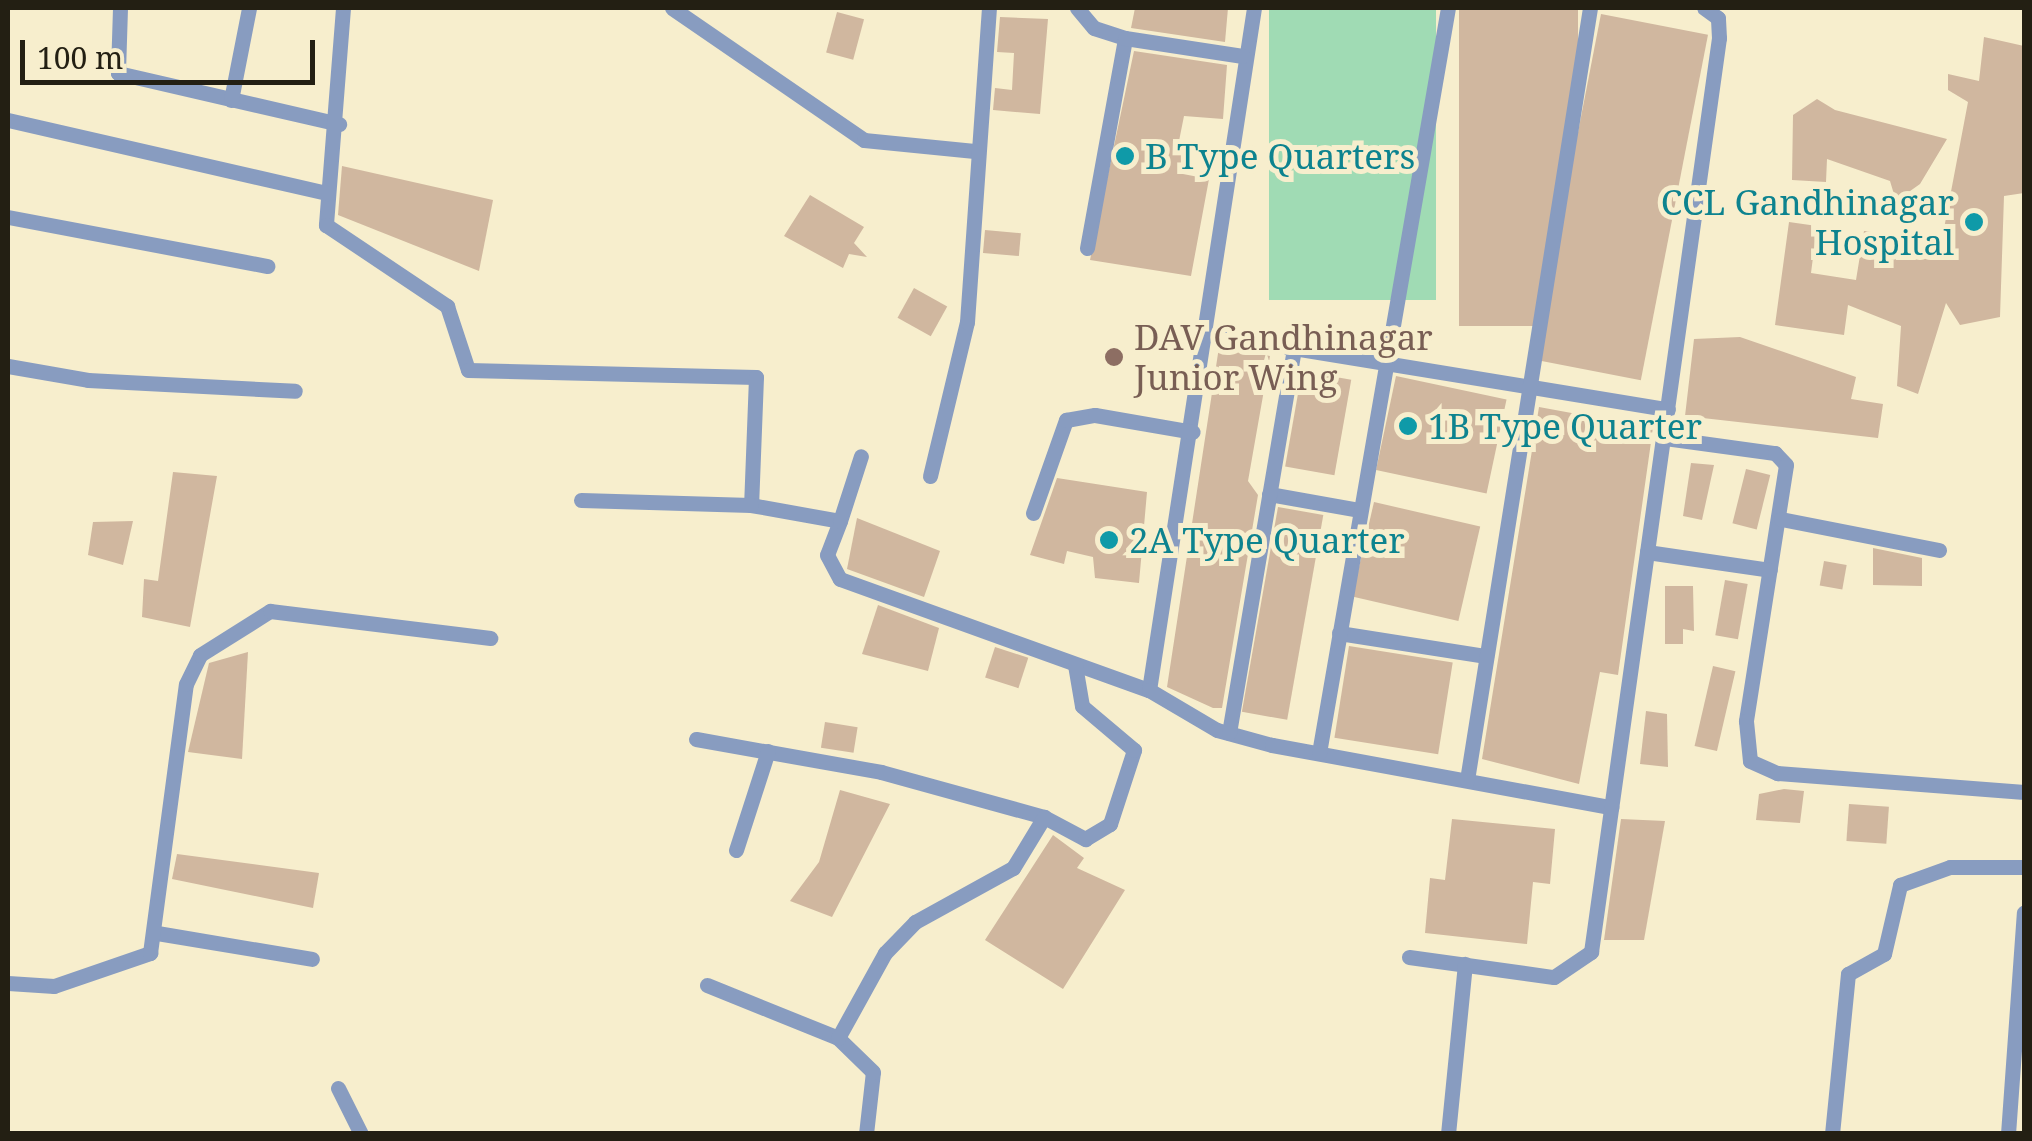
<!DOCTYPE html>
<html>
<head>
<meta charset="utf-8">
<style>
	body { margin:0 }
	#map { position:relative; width:2032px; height:1141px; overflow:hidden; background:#f7eecd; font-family:"Noto Serif",serif }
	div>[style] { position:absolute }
	.green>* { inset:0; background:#a0dbb4; transform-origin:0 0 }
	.building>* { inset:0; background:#d0b79f; transform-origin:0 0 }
	.minor>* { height:15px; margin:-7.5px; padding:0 7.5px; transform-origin:7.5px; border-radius:7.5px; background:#889cc0 }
	.dots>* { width:28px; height:28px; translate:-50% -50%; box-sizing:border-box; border:5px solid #f7eecd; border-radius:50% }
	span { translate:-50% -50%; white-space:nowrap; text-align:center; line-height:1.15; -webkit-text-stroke:10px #f7eecd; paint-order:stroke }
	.culture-label { font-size:35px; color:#0d838f }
	.left { translate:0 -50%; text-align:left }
	.right { translate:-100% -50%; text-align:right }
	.education-label { font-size:35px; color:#785e54 }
	.frame { position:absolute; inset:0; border:10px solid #231f13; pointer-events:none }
	.scale { position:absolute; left:20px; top:40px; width:295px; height:45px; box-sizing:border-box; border:5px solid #231f13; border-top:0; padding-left:12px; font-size:30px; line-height:35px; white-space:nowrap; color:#231f13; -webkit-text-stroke:8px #f7eecd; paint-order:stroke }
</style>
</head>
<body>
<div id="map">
	<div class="green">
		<i style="left:1269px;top:8px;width:167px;height:292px"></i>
	</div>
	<div class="building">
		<i style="clip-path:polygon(1135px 8px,1228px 8px,1225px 42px,1131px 28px)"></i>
		<i style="left:1459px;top:8px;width:119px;height:318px"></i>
		<i style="left:837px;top:12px;width:28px;height:42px;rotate:15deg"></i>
		<i style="left:1601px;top:14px;width:109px;height:352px;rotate:11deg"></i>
		<i style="clip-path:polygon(1000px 17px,1048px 19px,1040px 114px,993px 110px,995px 88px,1012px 90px,1014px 53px,997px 52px)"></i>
		<i style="clip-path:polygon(1984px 37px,2024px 46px,2024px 193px,2004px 196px,2000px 317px,1960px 325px,1946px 303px,1918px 394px,1897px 386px,1901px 326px,1848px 305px,1844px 335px,1775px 325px,1789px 222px,1817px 226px,1811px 273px,1856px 280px,1864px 231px,1942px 239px,1968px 102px,1948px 90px,1948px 74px,1979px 81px)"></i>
		<i style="clip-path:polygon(1134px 51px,1227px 65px,1223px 119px,1184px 116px,1178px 146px,1190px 148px,1183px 174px,1209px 179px,1191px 276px,1090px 260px)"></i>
		<i style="clip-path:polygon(1817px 99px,1835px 110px,1947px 139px,1920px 184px,1896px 201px,1890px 181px,1827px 159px,1826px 182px,1792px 180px,1793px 115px)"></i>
		<i style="clip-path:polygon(342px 166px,493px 200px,479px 271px,338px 215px)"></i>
		<i style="clip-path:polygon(810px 195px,864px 227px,854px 243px,867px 257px,849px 254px,843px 268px,784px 236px)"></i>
		<i style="left:985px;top:230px;width:36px;height:23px;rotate:5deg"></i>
		<i style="left:914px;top:288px;width:38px;height:34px;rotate:29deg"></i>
		<i style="clip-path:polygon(1740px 337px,1856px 377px,1851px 399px,1883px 404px,1878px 438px,1685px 416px,1694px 339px)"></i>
		<i style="clip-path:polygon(1219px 347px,1270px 356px,1248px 481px,1258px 495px,1222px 708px,1213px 708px,1167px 687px)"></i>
		<i style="left:1302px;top:371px;width:50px;height:97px;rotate:10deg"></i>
		<i style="left:1396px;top:376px;width:113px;height:96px;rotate:12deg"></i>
		<i style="clip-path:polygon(1539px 407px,1653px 428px,1618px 675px,1600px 672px,1579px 784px,1482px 759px)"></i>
		<i style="clip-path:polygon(1691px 463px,1714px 465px,1702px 520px,1683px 516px)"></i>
		<i style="left:1746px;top:469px;width:25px;height:56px;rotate:14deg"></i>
		<i style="clip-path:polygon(173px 472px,217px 476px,190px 627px,142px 617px,144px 579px,158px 581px)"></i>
		<i style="clip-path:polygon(1057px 478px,1147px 492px,1139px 583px,1095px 578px,1093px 557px,1067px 551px,1064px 564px,1030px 555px)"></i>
		<i style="left:1374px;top:502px;width:109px;height:97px;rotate:13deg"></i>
		<i style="left:1278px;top:507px;width:46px;height:208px;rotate:10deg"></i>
		<i style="clip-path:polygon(857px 518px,940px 551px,924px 597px,847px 569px)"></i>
		<i style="clip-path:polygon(133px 521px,123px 565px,88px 555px,93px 522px)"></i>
		<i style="clip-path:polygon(1873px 548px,1922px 558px,1922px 586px,1873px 585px)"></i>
		<i style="left:1824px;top:561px;width:23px;height:25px;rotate:10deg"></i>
		<i style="left:1725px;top:580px;width:23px;height:56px;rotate:10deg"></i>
		<i style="clip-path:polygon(1665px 586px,1693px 586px,1694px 631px,1683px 629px,1683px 644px,1665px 644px)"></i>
		<i style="clip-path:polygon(878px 605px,939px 628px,928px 671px,862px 654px)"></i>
		<i style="left:1349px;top:646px;width:105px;height:93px;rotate:9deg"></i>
		<i style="left:995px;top:647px;width:35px;height:32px;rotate:18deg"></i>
		<i style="clip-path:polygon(248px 652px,242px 759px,188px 752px,209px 663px)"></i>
		<i style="left:1713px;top:666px;width:23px;height:82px;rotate:13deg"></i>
		<i style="clip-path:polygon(1646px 711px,1667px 714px,1668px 767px,1640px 764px)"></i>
		<i style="left:825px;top:722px;width:33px;height:26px;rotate:9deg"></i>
		<i style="clip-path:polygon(1784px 789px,1804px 791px,1800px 823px,1756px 820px,1759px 794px)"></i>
		<i style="clip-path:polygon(840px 790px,890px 804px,832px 917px,790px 901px,819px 862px)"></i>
		<i style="left:1849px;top:804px;width:40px;height:37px;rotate:4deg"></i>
		<i style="clip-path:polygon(1452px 819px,1555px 829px,1550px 884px,1533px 882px,1527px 944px,1425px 933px,1430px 878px,1445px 880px)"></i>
		<i style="clip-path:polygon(1621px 819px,1665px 821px,1644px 940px,1604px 940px)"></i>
		<i style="clip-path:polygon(1053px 835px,1084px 858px,1077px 868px,1125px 890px,1063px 989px,985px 940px)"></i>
		<i style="clip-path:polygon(177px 854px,319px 873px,313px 908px,172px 879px)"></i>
	</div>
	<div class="minor">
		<i style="left:120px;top:8px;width:65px;rotate:91.8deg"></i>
		<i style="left:118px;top:73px;width:227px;rotate:13deg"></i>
		<i style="left:343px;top:8px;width:218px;rotate:94.5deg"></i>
		<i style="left:326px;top:225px;width:146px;rotate:33.8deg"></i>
		<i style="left:447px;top:306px;width:67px;rotate:71.8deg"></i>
		<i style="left:468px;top:370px;width:288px;rotate:1.4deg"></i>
		<i style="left:756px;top:377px;width:128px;rotate:92.2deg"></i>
		<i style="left:751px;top:505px;width:90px;rotate:10.2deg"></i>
		<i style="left:840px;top:521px;width:36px;rotate:111deg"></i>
		<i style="left:827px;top:555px;width:27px;rotate:62deg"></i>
		<i style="left:840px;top:579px;width:328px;rotate:19.8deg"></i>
		<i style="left:1149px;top:690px;width:690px;rotate:-81.25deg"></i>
		<i style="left:672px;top:8px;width:233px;rotate:34.5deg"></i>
		<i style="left:864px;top:140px;width:111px;rotate:5.7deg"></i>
		<i style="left:1077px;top:8px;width:26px;rotate:50deg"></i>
		<i style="left:1094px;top:28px;width:33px;rotate:18deg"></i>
		<i style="left:231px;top:100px;width:94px;rotate:-78.9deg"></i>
		<i style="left:8px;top:120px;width:328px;rotate:12.9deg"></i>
		<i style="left:8px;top:217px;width:264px;rotate:10.7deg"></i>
		<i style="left:1087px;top:248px;width:213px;rotate:-79.7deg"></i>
		<i style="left:1125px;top:38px;width:119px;rotate:8.7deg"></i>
		<i style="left:1208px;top:334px;width:466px;rotate:9.3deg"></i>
		<i style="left:8px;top:366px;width:81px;rotate:9.9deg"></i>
		<i style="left:88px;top:380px;width:207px;rotate:3deg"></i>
		<i style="left:1665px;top:438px;width:111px;rotate:7.8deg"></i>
		<i style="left:1775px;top:453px;width:16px;rotate:47deg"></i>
		<i style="left:1786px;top:465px;width:259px;rotate:98.9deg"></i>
		<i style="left:1746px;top:721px;width:40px;rotate:84.3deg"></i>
		<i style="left:1750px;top:761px;width:30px;rotate:24deg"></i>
		<i style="left:1777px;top:773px;width:248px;rotate:4.4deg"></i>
		<i style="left:930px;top:476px;width:158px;rotate:-76.5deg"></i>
		<i style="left:967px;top:322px;width:315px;rotate:-86deg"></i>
		<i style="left:1269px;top:494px;width:91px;rotate:10.1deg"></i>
		<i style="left:581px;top:500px;width:170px;rotate:1.7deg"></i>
		<i style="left:1033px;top:513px;width:99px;rotate:-70.5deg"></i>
		<i style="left:1066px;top:420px;width:29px;rotate:-10deg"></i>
		<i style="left:1095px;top:415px;width:99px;rotate:9.8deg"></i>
		<i style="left:1781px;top:519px;width:161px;rotate:11.1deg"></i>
		<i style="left:840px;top:521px;width:68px;rotate:-72.1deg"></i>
		<i style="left:1647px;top:552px;width:124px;rotate:8.3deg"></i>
		<i style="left:1339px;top:633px;width:149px;rotate:8.9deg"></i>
		<i style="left:1149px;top:690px;width:79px;rotate:30.5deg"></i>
		<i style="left:1217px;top:730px;width:57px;rotate:15.3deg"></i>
		<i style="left:1272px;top:745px;width:345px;rotate:10.4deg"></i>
		<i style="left:1229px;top:733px;width:391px;rotate:-80.4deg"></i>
		<i style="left:696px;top:739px;width:188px;rotate:10.1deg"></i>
		<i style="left:881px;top:772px;width:169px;rotate:15.4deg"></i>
		<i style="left:1319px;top:753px;width:756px;rotate:-80.18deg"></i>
		<i style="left:1467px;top:780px;width:782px;rotate:-80.95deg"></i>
		<i style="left:736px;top:850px;width:104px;rotate:-72.1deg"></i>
		<i style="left:157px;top:933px;width:157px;rotate:9.5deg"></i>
		<i style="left:1409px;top:957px;width:146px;rotate:7.9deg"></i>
		<i style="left:1554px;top:977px;width:45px;rotate:-34deg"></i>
		<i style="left:1591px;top:952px;width:923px;rotate:-82.03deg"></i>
		<i style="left:1719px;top:38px;width:20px;rotate:-93deg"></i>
		<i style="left:1718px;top:18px;width:17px;rotate:-144deg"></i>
		<i style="left:8px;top:983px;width:46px;rotate:3.7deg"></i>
		<i style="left:54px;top:986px;width:102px;rotate:-19deg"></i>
		<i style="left:150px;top:953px;width:271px;rotate:-82.4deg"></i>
		<i style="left:186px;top:684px;width:32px;rotate:-64deg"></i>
		<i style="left:200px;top:655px;width:83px;rotate:-32.2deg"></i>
		<i style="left:270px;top:611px;width:222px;rotate:7deg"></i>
		<i style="left:707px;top:985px;width:141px;rotate:22deg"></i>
		<i style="left:338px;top:1088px;width:51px;rotate:63.4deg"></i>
		<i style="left:866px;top:1134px;width:62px;rotate:-83.6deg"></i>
		<i style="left:873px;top:1072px;width:49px;rotate:-135.8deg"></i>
		<i style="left:838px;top:1038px;width:97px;rotate:-61.1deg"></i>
		<i style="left:885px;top:953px;width:43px;rotate:-45.9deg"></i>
		<i style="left:915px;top:922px;width:112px;rotate:-28.9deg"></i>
		<i style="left:1013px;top:868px;width:60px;rotate:-58.7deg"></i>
		<i style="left:1044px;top:817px;width:47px;rotate:28.2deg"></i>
		<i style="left:1085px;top:839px;width:29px;rotate:-31deg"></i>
		<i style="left:1110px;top:824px;width:78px;rotate:-72deg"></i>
		<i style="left:1134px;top:750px;width:68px;rotate:-139.8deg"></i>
		<i style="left:1082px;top:706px;width:42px;rotate:-99.7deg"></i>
		<i style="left:1448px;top:1134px;width:171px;rotate:-84.3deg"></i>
		<i style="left:1832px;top:1134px;width:161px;rotate:-84.3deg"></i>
		<i style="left:1848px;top:974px;width:41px;rotate:-29.1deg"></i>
		<i style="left:1884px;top:954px;width:71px;rotate:-76.9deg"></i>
		<i style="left:1900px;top:885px;width:53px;rotate:-19.8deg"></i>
		<i style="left:1950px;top:867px;width:74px"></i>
		<i style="left:2008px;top:1134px;width:222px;rotate:-85.9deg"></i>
	</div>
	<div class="dots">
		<i style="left:1125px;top:156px;background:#0f9aa8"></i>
		<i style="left:1974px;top:222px;background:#0f9aa8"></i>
		<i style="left:1114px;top:357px;background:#8d6e63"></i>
		<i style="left:1408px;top:426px;background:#0f9aa8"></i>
		<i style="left:1109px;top:540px;background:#0f9aa8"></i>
	</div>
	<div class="culture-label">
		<span class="left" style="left:1145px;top:156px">B Type Quarters</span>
		<span class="right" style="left:1954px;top:222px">CCL Gandhinagar<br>Hospital</span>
		<span class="left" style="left:1428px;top:426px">1B Type Quarter</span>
		<span class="left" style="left:1129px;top:540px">2A Type Quarter</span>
	</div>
	<div class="education-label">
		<span class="left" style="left:1134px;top:357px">DAV Gandhinagar<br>Junior Wing</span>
	</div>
	<div class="frame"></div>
	<div class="scale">100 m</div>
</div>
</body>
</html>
